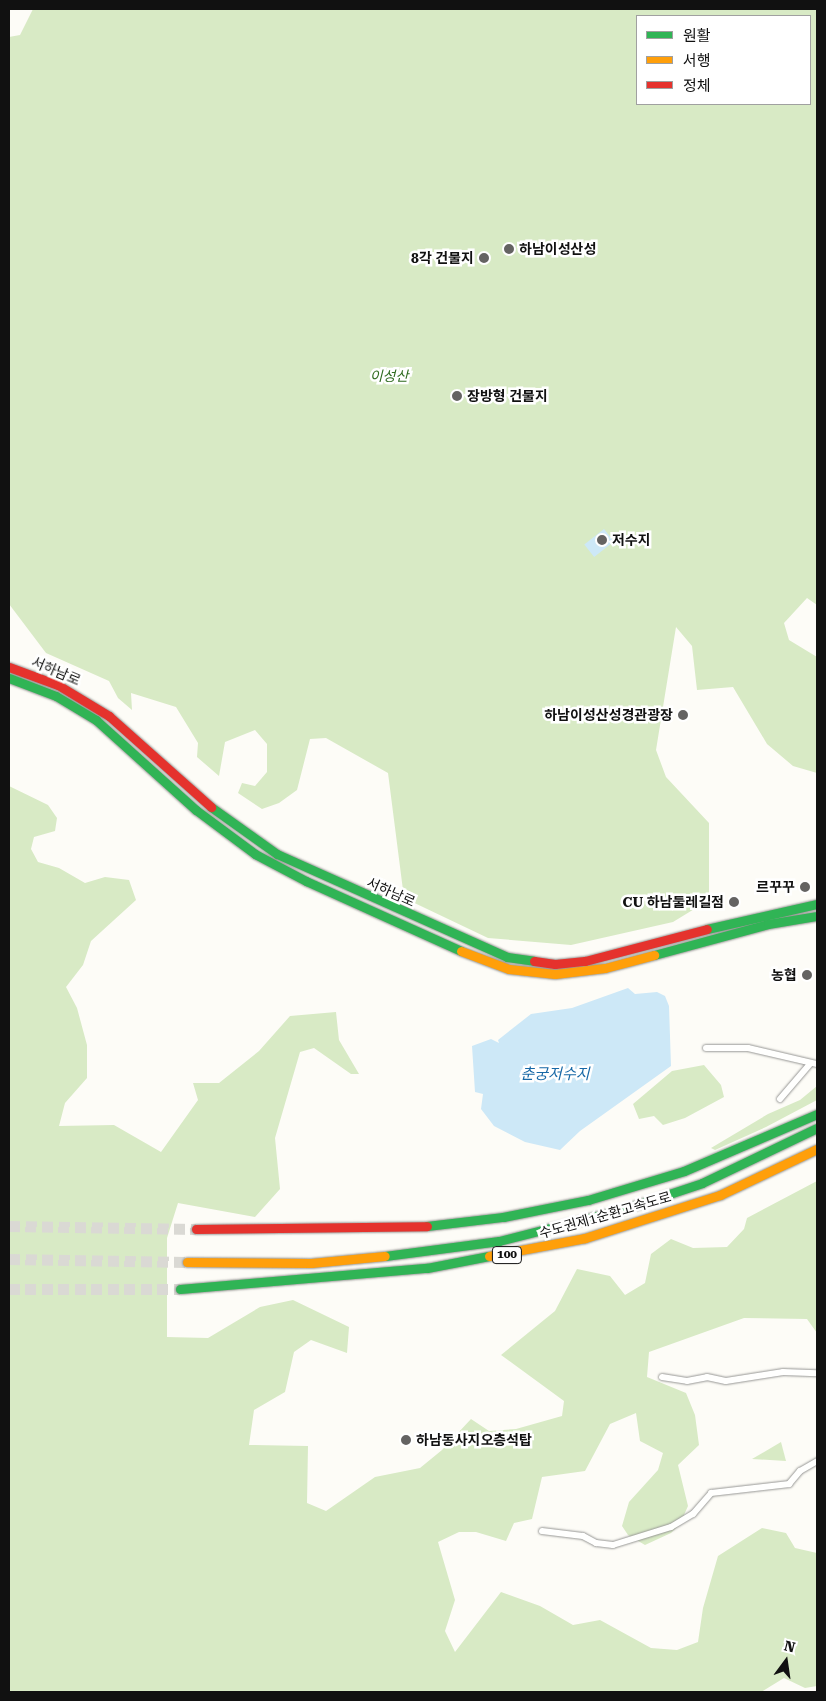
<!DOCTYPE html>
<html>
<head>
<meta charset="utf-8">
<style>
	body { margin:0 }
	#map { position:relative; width:826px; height:1701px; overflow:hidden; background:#fdfcf7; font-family:"Roboto Serif","Noto Sans KR",serif }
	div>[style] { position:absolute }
	.forest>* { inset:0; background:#d8eac5 }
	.water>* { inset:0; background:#cde8f7; transform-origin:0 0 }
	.highway-tunnel>* { height:11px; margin-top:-5.5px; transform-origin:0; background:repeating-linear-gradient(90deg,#dad9d4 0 11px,transparent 0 16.5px) }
	.roads { filter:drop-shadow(0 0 1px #979795) drop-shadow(0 0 1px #979795) }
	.street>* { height:6px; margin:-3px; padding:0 3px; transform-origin:3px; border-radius:3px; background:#fffffe }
	.fast>* { height:9px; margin:-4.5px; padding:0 4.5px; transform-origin:4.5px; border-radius:4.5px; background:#30b455 }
	.slow>* { height:9px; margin:-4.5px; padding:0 4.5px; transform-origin:4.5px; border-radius:4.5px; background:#ff9f0a }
	.jam>* { height:9px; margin:-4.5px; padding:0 4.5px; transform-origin:4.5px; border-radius:4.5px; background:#e5322d }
	.dots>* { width:14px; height:14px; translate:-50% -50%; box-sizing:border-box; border:2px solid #fff; border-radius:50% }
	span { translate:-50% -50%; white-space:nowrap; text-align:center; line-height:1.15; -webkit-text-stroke:5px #fff; paint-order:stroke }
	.shield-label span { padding:1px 4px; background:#fff; border:1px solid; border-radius:4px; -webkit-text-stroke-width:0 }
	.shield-label { font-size:12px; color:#111; font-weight:700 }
	.poi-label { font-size:14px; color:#111; font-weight:700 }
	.left { translate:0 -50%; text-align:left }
	.right { translate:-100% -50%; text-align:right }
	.park-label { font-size:14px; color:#2f6b1f; font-style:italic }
	.street-label { font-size:14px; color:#111 }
	.water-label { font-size:15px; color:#1768a6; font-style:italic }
	.frame { position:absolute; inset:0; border:10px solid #111; pointer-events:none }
	.legend { position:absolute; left:636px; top:15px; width:175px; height:90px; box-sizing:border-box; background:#fff; border:1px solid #a0a0a0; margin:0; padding:6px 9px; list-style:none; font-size:15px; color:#111 }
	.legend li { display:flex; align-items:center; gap:10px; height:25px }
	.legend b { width:25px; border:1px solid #a0a0a0 }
	.north { position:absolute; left:761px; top:1636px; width:50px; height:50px; -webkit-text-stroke:4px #fff; paint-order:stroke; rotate:14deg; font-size:14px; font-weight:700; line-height:20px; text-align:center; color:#111 }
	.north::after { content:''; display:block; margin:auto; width:18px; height:22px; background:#111; clip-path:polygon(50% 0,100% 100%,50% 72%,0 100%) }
</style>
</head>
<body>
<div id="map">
	<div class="forest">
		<i style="clip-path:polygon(evenodd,33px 9px,817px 9px,817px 605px,807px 598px,784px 623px,789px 640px,817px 657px,817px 773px,793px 766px,767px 744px,733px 687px,697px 690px,692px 646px,676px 627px,656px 750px,666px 777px,709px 823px,709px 900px,673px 922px,571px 945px,488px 938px,404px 898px,388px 773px,326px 738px,310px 739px,297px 790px,279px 803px,262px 809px,238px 793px,242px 783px,255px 786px,267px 772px,267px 744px,255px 730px,225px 742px,219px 776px,197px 757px,198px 743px,176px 707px,131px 693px,132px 710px,118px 698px,109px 681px,46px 653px,9px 604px,9px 37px,20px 35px,33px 9px,637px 16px,810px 16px,810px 104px,637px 104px,637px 16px)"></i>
		<i style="clip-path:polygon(9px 786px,48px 805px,57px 818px,55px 831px,34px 837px,31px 849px,38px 862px,59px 868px,85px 883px,105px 877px,129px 880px,136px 900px,91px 941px,83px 965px,66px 987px,77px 1008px,87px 1045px,87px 1078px,65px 1103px,59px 1126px,114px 1125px,161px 1152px,198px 1100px,193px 1083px,219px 1083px,259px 1051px,290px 1016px,336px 1012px,339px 1040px,359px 1074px,351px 1074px,314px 1048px,300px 1052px,275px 1138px,280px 1189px,255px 1217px,178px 1203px,167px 1238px,167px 1337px,208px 1338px,260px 1307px,293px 1300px,349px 1327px,347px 1353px,311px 1340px,294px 1352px,285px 1392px,254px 1410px,249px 1445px,308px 1446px,307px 1503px,326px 1511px,375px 1477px,420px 1468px,442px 1450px,471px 1419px,489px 1431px,516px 1429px,562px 1416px,564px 1401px,501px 1355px,555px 1311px,577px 1269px,610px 1276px,625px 1295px,645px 1283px,651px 1254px,671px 1239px,693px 1248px,727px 1247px,744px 1229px,747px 1218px,817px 1181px,817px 1333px,807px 1319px,744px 1318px,649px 1352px,647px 1377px,686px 1393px,695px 1415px,699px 1445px,678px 1465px,688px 1506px,680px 1524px,671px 1533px,645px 1545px,628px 1535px,622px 1526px,629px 1502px,658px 1470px,663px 1453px,640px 1441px,636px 1413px,610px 1424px,585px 1471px,542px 1477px,532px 1519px,514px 1523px,506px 1541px,476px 1532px,459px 1532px,438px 1542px,455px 1600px,445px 1631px,455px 1652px,501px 1592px,540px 1606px,573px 1625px,600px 1620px,651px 1648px,677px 1650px,698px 1642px,703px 1608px,718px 1556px,762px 1528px,786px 1533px,795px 1548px,817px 1553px,817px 1686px,805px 1688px,784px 1678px,761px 1692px,9px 1692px)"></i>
		<i style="clip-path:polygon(704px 1065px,721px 1085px,724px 1097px,685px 1118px,663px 1125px,654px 1116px,639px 1119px,633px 1104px,672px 1071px)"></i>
		<i style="clip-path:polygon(817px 1086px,817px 1100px,766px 1127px,715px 1150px,711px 1148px,768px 1114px,800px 1100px)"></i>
		<i style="clip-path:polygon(781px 1442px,786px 1461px,752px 1459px)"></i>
	</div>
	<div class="water">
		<i style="left:604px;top:529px;width:16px;height:25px;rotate:52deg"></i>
		<i style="clip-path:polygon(628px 988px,635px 994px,657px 992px,665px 996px,669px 1006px,671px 1066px,580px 1131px,560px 1150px,525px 1142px,494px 1126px,481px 1109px,483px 1094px,475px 1092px,472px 1046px,491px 1039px,499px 1043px,498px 1040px,531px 1014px,572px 1008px)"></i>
	</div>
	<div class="highway-tunnel">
		<i style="left:9px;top:1226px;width:187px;rotate:0.9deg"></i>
		<i style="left:9px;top:1259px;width:178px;rotate:1deg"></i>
		<i style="left:9px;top:1289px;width:171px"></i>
	</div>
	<div class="roads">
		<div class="street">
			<i style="left:706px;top:1048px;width:42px"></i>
			<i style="left:748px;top:1048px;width:71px;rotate:13.1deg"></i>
			<i style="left:780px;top:1099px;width:46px;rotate:-49.4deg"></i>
			<i style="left:662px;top:1377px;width:25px;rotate:9deg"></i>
			<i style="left:687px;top:1381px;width:20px;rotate:-11deg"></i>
			<i style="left:707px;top:1377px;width:19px;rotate:12deg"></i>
			<i style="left:726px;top:1381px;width:58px;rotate:-9deg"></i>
			<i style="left:783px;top:1372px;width:34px;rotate:2deg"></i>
			<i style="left:542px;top:1531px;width:41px;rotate:7deg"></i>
			<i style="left:583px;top:1536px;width:15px;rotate:28deg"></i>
			<i style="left:596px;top:1543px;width:17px;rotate:7deg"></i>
			<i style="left:613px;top:1545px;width:61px;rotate:-17.2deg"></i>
			<i style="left:671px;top:1527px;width:26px;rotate:-31deg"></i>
			<i style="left:693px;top:1514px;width:28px;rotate:-49deg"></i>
			<i style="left:711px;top:1493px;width:79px;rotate:-6.6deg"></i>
			<i style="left:789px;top:1484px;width:17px;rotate:-50deg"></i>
			<i style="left:800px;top:1471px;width:20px;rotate:-30deg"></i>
		</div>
		<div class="fast">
			<i style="left:9px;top:678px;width:50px;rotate:21deg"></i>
			<i style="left:56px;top:696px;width:47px;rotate:31deg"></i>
			<i style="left:96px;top:720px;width:135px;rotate:42deg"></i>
			<i style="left:196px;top:810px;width:74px;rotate:36.7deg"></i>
			<i style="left:255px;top:854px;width:58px;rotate:27.9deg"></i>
			<i style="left:306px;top:881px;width:170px;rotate:24.3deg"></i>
			<i style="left:211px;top:807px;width:81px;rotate:35.5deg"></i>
			<i style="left:277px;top:854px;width:252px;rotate:24.1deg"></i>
			<i style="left:507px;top:957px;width:27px;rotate:8deg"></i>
			<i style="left:707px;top:929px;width:113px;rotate:-12.8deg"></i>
			<i style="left:654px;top:955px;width:118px;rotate:-15.2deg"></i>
			<i style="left:768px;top:924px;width:50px;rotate:-9.3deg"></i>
			<i style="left:427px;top:1226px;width:77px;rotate:-6.8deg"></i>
			<i style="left:503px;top:1217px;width:87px;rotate:-11.3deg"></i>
			<i style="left:588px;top:1200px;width:100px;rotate:-16.8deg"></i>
			<i style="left:684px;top:1171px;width:145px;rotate:-23.2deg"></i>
			<i style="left:385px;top:1256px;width:115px;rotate:-7.5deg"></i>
			<i style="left:499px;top:1241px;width:126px;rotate:-14.3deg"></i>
			<i style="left:621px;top:1210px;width:85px;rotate:-18.4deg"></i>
			<i style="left:702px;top:1183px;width:127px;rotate:-25.6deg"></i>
			<i style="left:180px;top:1289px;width:248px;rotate:-4.9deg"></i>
			<i style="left:427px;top:1268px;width:63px;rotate:-11deg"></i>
		</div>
		<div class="slow">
			<i style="left:461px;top:951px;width:51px;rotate:20.6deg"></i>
			<i style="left:509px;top:969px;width:46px;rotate:6.2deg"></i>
			<i style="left:555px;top:974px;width:50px;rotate:-6.8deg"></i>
			<i style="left:605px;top:968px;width:51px;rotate:-14.9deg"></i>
			<i style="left:489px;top:1256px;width:98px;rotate:-10.6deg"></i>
			<i style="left:585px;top:1238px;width:142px;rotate:-17.7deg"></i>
			<i style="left:720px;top:1195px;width:107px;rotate:-25.4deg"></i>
			<i style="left:187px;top:1262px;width:124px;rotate:0.5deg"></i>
			<i style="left:311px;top:1263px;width:74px;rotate:-5.4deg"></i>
		</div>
		<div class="jam">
			<i style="left:9px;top:667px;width:52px;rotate:20.2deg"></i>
			<i style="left:58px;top:685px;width:60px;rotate:31.3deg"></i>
			<i style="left:109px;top:716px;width:137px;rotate:41.7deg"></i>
			<i style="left:534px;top:961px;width:21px;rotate:8deg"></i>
			<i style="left:555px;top:964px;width:30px;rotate:-6deg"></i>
			<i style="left:585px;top:961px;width:126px;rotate:-14.7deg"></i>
			<i style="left:196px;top:1229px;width:231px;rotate:-0.7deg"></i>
		</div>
	</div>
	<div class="dots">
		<i style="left:509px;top:249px;background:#646362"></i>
		<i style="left:484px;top:258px;background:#646362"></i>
		<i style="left:457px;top:396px;background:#646362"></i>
		<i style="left:602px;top:540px;background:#646362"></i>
		<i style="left:683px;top:715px;background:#646362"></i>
		<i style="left:805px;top:887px;background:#646362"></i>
		<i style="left:734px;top:902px;background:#646362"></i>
		<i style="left:807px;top:975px;background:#646362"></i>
		<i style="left:406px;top:1440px;background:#646362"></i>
	</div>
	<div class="shield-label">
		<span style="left:507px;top:1255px">100</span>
	</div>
	<div class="poi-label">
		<span class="left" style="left:519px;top:249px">하남이성산성</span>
		<span class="right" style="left:474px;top:258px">8각 건물지</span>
		<span class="left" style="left:467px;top:396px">장방형 건물지</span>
		<span class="left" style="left:612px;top:540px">저수지</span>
		<span class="right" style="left:673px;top:715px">하남이성산성경관광장</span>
		<span class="right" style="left:795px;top:887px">르꾸꾸</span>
		<span class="right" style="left:724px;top:902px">CU 하남둘레길점</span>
		<span class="right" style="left:797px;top:975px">농협</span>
		<span class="left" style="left:416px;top:1440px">하남동사지오층석탑</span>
	</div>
	<div class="park-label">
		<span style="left:389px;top:376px">이성산</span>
	</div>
	<div class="street-label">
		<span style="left:56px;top:671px;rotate:23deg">서하남로</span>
		<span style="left:391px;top:892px;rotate:24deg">서하남로</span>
		<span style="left:605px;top:1215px;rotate:-16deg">수도권제1순환고속도로</span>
	</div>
	<div class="water-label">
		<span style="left:555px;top:1075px">춘궁저수지</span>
	</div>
	<div class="frame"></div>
	<ul class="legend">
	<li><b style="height:6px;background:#30b455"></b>원활</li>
	<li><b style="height:6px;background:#ff9f0a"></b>서행</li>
	<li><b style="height:6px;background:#e5322d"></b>정체</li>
	</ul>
	<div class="north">N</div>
</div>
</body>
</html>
